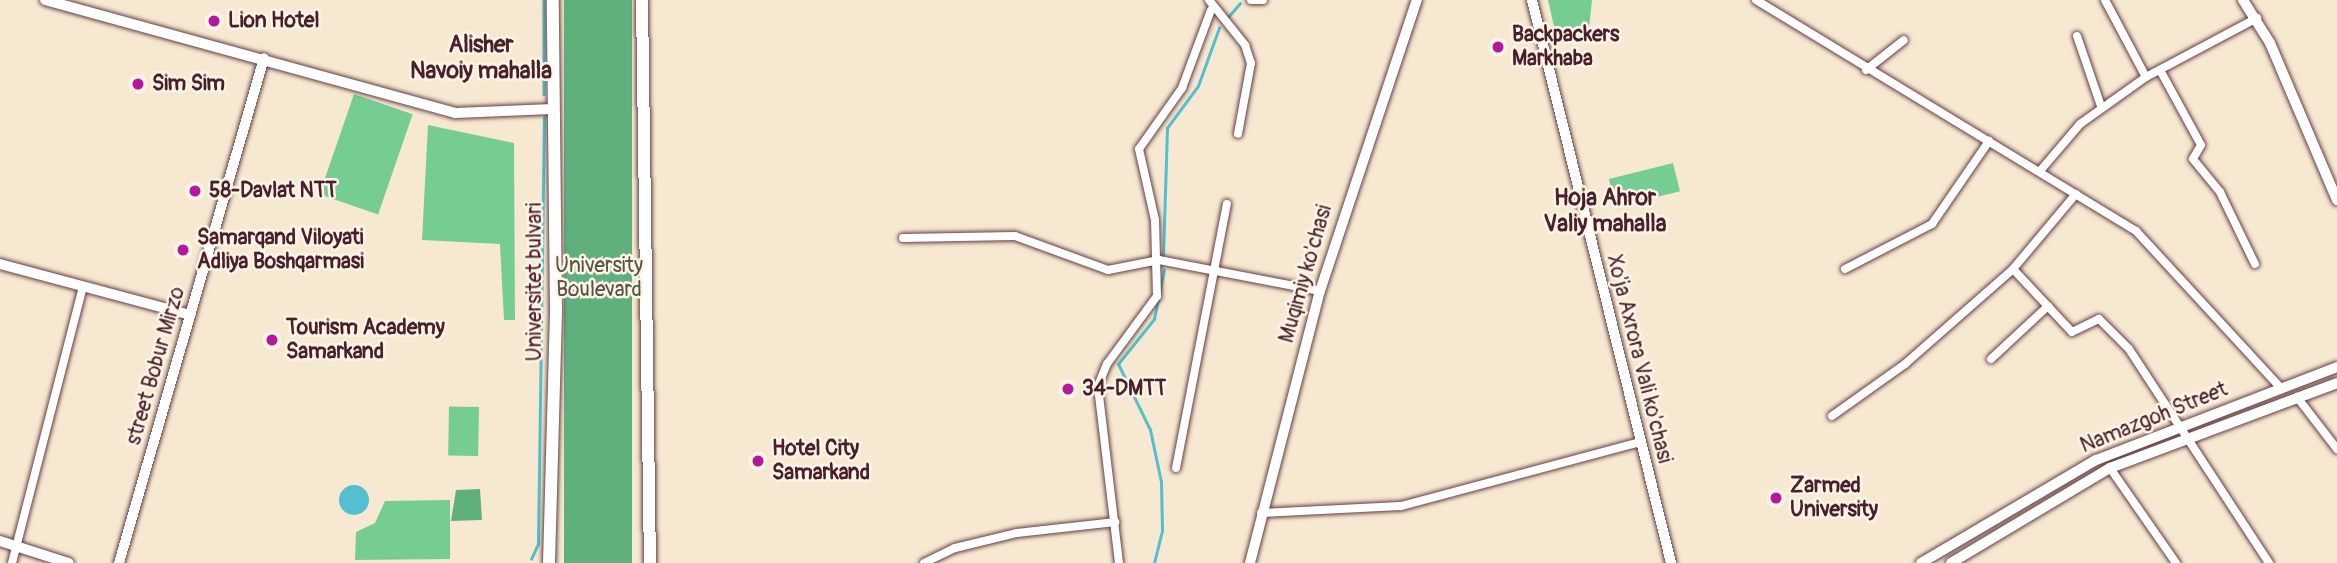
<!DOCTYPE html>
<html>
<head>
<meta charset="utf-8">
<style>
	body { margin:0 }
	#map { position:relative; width:2337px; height:563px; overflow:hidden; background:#f7e9d1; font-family:Pangolin,sans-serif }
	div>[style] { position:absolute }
	.green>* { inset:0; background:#75cd93; transform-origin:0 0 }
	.forest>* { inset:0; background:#60b07d; transform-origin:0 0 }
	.water>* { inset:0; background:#54bfce }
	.round { border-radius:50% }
	.stream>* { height:2.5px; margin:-1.25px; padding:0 1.25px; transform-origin:1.25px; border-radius:1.25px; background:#54bfce }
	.roads { filter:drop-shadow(0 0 2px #643d44) drop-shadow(0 0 2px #643d44) }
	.minor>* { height:8px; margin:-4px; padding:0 4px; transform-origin:4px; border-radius:4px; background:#fff }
	.tertiary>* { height:10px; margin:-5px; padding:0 5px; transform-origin:5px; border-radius:5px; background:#fff }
	.secondary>* { height:10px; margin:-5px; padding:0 5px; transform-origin:5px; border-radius:5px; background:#fff }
	.primary>* { height:12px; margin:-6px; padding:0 6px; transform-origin:6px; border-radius:6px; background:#fff }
	.dots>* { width:19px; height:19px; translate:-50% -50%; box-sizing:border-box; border:4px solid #fcf5e5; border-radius:50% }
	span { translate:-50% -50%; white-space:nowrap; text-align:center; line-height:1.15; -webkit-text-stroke:5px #fcf5e5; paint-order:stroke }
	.poi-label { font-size:21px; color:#4a1f2b; font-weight:700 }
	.left { translate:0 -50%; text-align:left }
	.park-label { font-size:21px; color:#57534a }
	.street-label { font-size:21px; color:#4a1f2b }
	.neighbourhood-label { font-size:23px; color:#4a1f2b; font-weight:700 }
</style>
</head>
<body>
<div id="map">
	<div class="green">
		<i style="clip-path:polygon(1548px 0,1592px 0,1589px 28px,1556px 35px)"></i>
		<i style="left:354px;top:94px;width:62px;height:106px;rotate:19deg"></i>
		<i style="clip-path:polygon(428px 125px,514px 143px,515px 320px,504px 320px,500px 244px,422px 240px)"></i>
		<i style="left:1673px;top:163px;width:29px;height:66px;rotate:76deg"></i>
		<i style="left:479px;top:407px;width:49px;height:30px;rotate:91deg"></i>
		<i style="clip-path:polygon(450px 500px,450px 559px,355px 560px,356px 532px,375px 523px,385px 501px)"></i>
	</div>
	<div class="forest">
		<i style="left:564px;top:0;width:68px;height:563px"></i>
		<i style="clip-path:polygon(480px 489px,482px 520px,451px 521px,456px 490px)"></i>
	</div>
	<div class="water">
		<i class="round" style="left:339px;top:485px;width:30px;height:30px"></i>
	</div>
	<div class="stream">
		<i style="left:544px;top:0;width:94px;rotate:90deg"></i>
		<i style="left:1228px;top:17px;width:18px;rotate:-49deg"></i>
		<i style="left:1163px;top:256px;width:128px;rotate:-88.2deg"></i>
		<i style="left:1167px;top:128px;width:52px;rotate:-53.6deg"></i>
		<i style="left:1198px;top:86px;width:62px;rotate:-70.1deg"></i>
		<i style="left:531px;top:559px;width:17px;rotate:-65deg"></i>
		<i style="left:538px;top:544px;width:426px;rotate:-89.2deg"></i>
		<i style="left:1154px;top:563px;width:34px;rotate:-76deg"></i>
		<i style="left:1162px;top:530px;width:48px;rotate:-91.2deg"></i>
		<i style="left:1161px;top:482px;width:53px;rotate:-101.9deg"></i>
		<i style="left:1150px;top:430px;width:73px;rotate:-115.9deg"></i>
		<i style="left:1118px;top:364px;width:58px;rotate:-51.3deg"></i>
		<i style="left:1154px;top:319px;width:50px;rotate:-78.5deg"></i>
	</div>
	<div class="roads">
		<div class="minor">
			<i style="left:1209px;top:0;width:58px;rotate:51.3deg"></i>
			<i style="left:1245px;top:45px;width:19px;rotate:72deg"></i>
			<i style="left:1251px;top:63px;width:72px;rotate:100.4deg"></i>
			<i style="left:1251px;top:0;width:12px"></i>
			<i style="left:1756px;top:0;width:445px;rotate:31.3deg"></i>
			<i style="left:2136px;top:231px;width:214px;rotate:47.3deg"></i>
			<i style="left:2105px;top:0;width:87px;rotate:62deg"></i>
			<i style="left:2146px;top:77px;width:126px;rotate:-28deg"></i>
			<i style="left:2077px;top:36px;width:74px;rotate:71.1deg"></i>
			<i style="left:1866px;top:70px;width:48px;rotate:-38.3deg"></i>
			<i style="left:2160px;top:70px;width:85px;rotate:61.3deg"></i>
			<i style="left:2201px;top:145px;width:16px;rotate:120deg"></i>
			<i style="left:2193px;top:159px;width:43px;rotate:50.7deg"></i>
			<i style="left:2220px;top:192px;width:80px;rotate:64.1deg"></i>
			<i style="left:2040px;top:171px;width:62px;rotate:-49.6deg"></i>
			<i style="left:2080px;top:124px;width:81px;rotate:-35.5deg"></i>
			<i style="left:903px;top:238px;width:112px;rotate:-1deg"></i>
			<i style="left:1015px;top:236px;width:99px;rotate:20.1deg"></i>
			<i style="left:1108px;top:270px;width:52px;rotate:-11.1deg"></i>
			<i style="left:1159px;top:260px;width:164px;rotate:10.9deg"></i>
			<i style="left:1845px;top:269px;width:98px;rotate:-27.3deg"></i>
			<i style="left:1932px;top:224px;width:101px;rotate:-55.5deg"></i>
			<i style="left:2013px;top:269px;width:98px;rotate:-50deg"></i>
			<i style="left:1991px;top:359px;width:78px;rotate:-42.9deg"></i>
			<i style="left:2297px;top:397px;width:66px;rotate:52.4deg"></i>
			<i style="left:1832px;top:416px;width:90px;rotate:-35.5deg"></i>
			<i style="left:1905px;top:364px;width:144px;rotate:-41.3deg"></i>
			<i style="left:2013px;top:269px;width:86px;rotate:46.9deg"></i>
			<i style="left:2072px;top:332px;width:30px;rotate:-26deg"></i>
			<i style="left:2099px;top:319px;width:42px;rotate:45deg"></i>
			<i style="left:2129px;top:349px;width:256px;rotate:56.8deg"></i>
			<i style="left:1176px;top:468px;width:269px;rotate:-79.1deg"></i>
			<i style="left:2110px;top:468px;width:116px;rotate:55.2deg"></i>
			<i style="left:1261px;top:513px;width:140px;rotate:-2.9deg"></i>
			<i style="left:1401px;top:506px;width:247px;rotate:-15deg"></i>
			<i style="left:12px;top:563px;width:286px;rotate:-75.6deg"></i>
			<i style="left:924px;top:563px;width:34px;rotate:-26deg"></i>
			<i style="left:955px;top:548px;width:64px;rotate:-13.6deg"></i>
			<i style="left:1017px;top:533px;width:99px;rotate:-6.4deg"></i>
			<i style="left:1119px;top:563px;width:178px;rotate:-96.8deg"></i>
			<i style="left:1098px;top:386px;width:24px;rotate:-68deg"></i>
			<i style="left:1107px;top:364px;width:84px;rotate:-53.7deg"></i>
			<i style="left:1157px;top:296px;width:76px;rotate:-91.5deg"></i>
			<i style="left:1155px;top:220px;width:73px;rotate:-102.7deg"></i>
			<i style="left:1139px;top:149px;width:75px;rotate:-54.8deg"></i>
			<i style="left:1182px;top:88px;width:83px;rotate:-69.6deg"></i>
		</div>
		<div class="tertiary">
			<i style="left:2243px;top:0;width:51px;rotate:57.9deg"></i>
			<i style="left:2270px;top:43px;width:171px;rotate:66.9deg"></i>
		</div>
		<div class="secondary">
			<i style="left:45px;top:0;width:425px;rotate:15.4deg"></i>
			<i style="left:455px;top:113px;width:98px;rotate:-2.3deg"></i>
			<i style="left:1532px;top:0;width:580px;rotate:76.13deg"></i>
			<i style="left:0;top:264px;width:197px;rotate:15deg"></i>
			<i style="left:0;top:541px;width:72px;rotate:17.7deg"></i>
			<i style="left:119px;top:563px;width:525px;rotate:-73.98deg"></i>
			<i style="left:1250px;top:563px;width:281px;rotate:-75.6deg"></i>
			<i style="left:1320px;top:291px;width:307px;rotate:-71.6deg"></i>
			<i style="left:1921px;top:563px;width:203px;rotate:-30.5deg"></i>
			<i style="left:2096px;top:460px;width:258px;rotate:-21.1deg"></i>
			<i style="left:1951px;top:563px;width:185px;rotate:-30.9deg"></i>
			<i style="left:2110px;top:468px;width:242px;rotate:-20.5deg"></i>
		</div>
		<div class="primary">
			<i style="left:642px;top:0;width:563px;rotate:89.19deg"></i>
			<i style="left:549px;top:563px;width:251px;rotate:-88.4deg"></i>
			<i style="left:556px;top:312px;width:312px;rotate:-90.6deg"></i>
		</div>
	</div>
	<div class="dots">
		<i style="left:214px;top:21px;background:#b5179e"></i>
		<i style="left:1498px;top:47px;background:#b5179e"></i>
		<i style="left:138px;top:84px;background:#b5179e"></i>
		<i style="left:195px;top:191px;background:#b5179e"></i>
		<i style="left:183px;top:250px;background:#b5179e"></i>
		<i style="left:272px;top:340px;background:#b5179e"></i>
		<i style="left:1068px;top:389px;background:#b5179e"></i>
		<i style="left:758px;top:461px;background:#b5179e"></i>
		<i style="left:1776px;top:498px;background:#b5179e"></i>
	</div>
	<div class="poi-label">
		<span class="left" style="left:228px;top:21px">Lion Hotel</span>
		<span class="left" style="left:1512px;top:47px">Backpackers<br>Markhaba</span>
		<span class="left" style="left:152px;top:84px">Sim Sim</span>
		<span class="left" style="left:209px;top:191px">58-Davlat NTT</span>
		<span class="left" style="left:197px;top:250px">Samarqand Viloyati<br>Adliya Boshqarmasi</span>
		<span class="left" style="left:286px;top:340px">Tourism Academy<br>Samarkand</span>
		<span class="left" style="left:1082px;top:389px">34-DMTT</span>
		<span class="left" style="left:772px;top:461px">Hotel City<br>Samarkand</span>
		<span class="left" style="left:1790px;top:498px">Zarmed<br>University</span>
	</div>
	<div class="park-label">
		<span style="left:599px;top:278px">University<br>Boulevard</span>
	</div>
	<div class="street-label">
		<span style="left:1306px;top:274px;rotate:-74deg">Muqimiy ko'chasi</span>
		<span style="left:535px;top:282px;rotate:-90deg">Universitet bulvari</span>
		<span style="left:1639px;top:359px;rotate:76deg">Xo'ja Axrora Vali ko'chasi</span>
		<span style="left:156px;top:366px;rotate:-74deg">street Bobur Mirzo</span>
		<span style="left:2154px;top:418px;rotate:-22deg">Namazgoh Street</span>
	</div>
	<div class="neighbourhood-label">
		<span style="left:481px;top:58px">Alisher<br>Navoiy mahalla</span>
		<span style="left:1605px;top:211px">Hoja Ahror<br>Valiy mahalla</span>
	</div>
</div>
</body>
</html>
